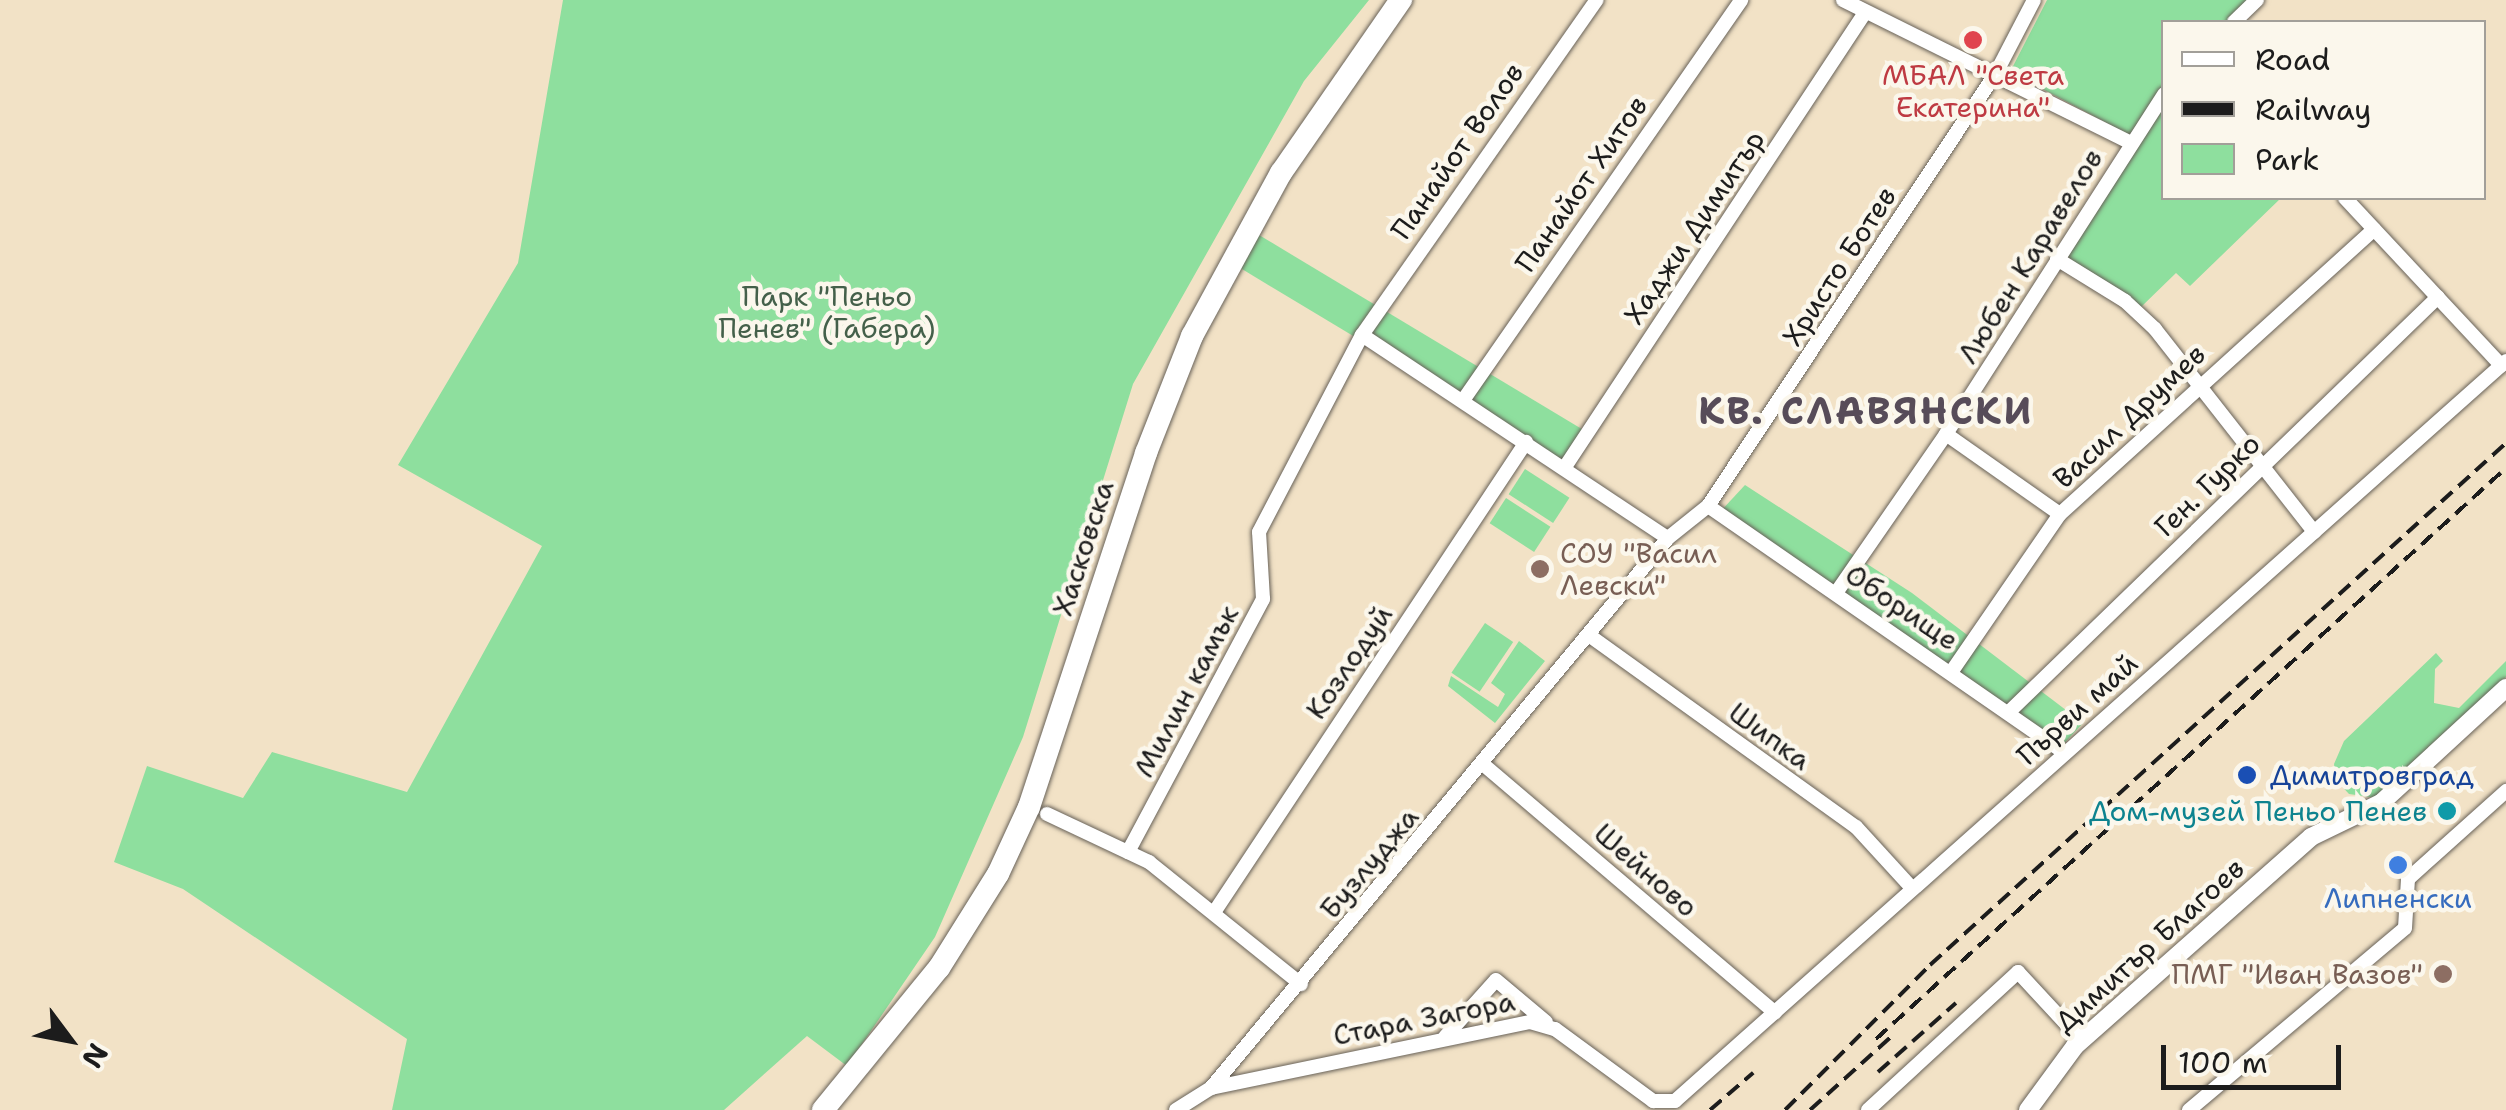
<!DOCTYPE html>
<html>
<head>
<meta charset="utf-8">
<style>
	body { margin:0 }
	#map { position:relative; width:2506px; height:1110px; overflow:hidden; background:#f2e2c6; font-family:"Shantell Sans",sans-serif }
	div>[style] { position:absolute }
	.green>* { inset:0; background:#8edf9e; transform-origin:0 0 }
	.roads { filter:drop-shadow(0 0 2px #676158) drop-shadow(0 0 2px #676158) }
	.minor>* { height:14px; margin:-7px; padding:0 7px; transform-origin:7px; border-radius:7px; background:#fff }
	.tertiary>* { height:18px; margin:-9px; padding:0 9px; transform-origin:9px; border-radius:9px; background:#fff }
	.primary>* { height:22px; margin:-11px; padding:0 11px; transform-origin:11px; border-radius:11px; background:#fff }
	.rail>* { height:4px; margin-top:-2px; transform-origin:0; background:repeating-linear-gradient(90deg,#1c1c1c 0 15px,transparent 0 23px) }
	.dots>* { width:28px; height:28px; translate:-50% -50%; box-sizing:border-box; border:5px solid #fbf7ec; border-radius:50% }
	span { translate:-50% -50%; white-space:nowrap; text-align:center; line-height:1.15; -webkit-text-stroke:9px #fbf7ec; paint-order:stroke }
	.health-label { font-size:28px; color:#be3a42 }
	.street-label { font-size:28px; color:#1c1c1c }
	.park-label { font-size:28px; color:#44604a }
	.education-label { font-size:28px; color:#785e54 }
	.left { translate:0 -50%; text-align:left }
	.right { translate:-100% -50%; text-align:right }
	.transit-label { font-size:28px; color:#164399 }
	.culture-label { font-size:28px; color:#0d838f }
	.shop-label { font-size:28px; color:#366cbe }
	.district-label { font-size:38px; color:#574c59; font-weight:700; letter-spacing:2.5px }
	.legend { position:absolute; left:2161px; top:20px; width:325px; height:180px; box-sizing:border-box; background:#fbf7ec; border:2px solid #a29f99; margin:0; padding:12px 18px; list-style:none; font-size:30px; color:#1c1c1c }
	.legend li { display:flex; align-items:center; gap:20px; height:50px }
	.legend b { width:50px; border:2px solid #a29f99 }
	.north { position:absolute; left:20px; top:990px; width:100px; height:100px; -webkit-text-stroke:8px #fbf7ec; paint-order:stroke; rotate:122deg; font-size:28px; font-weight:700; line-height:40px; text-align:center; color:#1c1c1c }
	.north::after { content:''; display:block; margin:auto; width:35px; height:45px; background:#1c1c1c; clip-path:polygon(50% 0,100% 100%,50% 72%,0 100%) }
	.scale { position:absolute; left:2161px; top:1045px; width:180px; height:45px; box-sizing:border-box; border:5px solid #1c1c1c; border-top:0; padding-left:12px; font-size:30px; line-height:35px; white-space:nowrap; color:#1c1c1c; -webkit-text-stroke:8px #fbf7ec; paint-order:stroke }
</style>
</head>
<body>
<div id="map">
	<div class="green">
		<i style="clip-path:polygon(563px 0,1369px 0,1304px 81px,1133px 384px,1023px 737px,935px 937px,847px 1066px,807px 1036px,724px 1110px,392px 1110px,407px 1039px,183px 889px,114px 862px,147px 766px,243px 798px,272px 752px,407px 792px,542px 546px,398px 465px,518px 263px)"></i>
		<i style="clip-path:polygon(2047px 0,2251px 0,2226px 22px,2164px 22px,2164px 198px,2281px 198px,2190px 286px,2176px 273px,2140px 308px,2065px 256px,2141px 141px,2010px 72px)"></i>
		<i style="left:1259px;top:235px;width:380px;height:38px;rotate:31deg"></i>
		<i style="left:1525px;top:469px;width:53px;height:30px;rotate:33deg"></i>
		<i style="clip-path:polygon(1745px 485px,1912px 593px,2083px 723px,2059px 749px,1719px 513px)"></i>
		<i style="left:1506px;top:498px;width:53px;height:30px;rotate:33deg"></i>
		<i style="left:1485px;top:623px;width:34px;height:60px;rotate:34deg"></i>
		<i style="clip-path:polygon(1519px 641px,1545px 661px,1495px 723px,1448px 686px,1451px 676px,1498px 707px,1505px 694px,1491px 683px)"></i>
		<i style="clip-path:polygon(2436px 653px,2443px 661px,2435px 669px,2434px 703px,2459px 708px,2506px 661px,2506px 677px,2377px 798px,2349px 794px,2336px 780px,2334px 764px,2344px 741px)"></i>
	</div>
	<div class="roads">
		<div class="minor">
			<i style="left:1843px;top:0;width:322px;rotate:26.4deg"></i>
			<i style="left:2234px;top:22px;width:32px;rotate:-44deg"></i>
			<i style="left:2345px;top:198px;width:229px;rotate:47deg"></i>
			<i style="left:2057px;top:259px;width:80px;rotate:31.7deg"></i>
			<i style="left:2125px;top:301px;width:41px;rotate:43deg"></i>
			<i style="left:2155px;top:329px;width:258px;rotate:51.9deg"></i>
			<i style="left:1362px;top:335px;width:367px;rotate:33.6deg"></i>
			<i style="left:1464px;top:399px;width:486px;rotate:-55.2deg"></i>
			<i style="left:1946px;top:434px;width:139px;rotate:35.1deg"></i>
			<i style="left:1565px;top:467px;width:543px;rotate:-56.57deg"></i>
			<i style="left:1708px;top:506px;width:434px;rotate:34.7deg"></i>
			<i style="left:1836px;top:593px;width:193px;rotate:-55.3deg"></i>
			<i style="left:1946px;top:434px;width:404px;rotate:-57.3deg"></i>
			<i style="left:1590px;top:636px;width:327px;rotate:35.7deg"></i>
			<i style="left:1856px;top:827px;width:81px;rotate:47.5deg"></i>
			<i style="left:1952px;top:671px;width:191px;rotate:-55.5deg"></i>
			<i style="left:2060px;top:514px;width:424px;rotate:-42.2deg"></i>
			<i style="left:2011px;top:710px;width:594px;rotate:-44.05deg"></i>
			<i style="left:1484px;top:765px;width:382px;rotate:40.4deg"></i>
			<i style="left:1047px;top:814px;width:113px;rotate:25.2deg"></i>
			<i style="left:1149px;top:862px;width:195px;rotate:38.8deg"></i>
			<i style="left:1128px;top:852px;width:287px;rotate:-61.9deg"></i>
			<i style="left:1263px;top:599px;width:67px;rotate:-93.4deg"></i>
			<i style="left:1259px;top:532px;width:222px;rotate:-62.4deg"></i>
			<i style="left:1362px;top:335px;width:409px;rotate:-55deg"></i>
			<i style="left:1215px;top:911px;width:563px;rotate:-56.45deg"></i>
			<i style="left:1445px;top:1037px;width:76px;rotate:-48.2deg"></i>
			<i style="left:1496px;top:980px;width:65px;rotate:40deg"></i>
			<i style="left:1211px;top:1088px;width:326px;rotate:-11.7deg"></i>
			<i style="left:1530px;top:1022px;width:26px;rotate:16deg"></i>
			<i style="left:1555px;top:1029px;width:122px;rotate:36.3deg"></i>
			<i style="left:1653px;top:1101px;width:22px"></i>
			<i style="left:1675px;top:1101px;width:1113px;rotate:-41.68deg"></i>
			<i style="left:1176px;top:1110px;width:41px;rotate:-32.2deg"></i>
			<i style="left:1211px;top:1088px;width:715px;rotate:-50.28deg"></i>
			<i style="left:1668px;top:538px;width:51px;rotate:-38.7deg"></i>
			<i style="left:1708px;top:506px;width:520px;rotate:-56.37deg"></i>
			<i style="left:1996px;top:73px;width:82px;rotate:-62.5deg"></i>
			<i style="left:1868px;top:1110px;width:204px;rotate:-42.6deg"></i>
			<i style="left:2018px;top:972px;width:93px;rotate:47.2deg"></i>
			<i style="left:2189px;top:1110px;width:282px;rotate:-40.1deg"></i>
			<i style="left:2405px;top:928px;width:49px;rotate:-86.5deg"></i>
			<i style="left:2408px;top:879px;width:132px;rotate:-41.9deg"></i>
		</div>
		<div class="tertiary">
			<i style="left:2028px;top:1110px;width:79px;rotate:-53.7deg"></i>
			<i style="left:2075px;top:1046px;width:315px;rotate:-41.5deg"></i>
			<i style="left:2311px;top:837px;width:78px;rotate:-25.9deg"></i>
			<i style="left:2381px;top:803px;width:170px;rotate:-42.6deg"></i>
		</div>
		<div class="primary">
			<i style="left:823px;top:1110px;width:183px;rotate:-50.8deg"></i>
			<i style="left:939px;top:968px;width:111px;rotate:-57.9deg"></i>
			<i style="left:998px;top:874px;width:74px;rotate:-65.2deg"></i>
			<i style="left:1029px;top:807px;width:373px;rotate:-71.7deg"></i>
			<i style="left:1146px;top:453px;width:126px;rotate:-68.5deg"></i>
			<i style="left:1192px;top:336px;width:186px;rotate:-61.4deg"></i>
			<i style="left:1281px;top:173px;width:211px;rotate:-55.3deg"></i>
		</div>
	</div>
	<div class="rail">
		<i style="left:1876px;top:1039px;width:850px;rotate:-42.19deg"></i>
		<i style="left:1878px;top:1072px;width:104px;rotate:-41.5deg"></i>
		<i style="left:1710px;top:1110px;width:57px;rotate:-40.7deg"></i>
		<i style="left:1785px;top:1110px;width:205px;rotate:-45deg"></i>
		<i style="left:1930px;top:965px;width:777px;rotate:-42.18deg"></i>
		<i style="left:1810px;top:1110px;width:110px;rotate:-42.1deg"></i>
	</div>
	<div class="dots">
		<i style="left:1973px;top:40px;background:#e0444e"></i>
		<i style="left:1540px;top:569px;background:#8d6e63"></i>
		<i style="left:2247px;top:775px;background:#1a4fb4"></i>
		<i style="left:2447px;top:811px;background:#0f9aa8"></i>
		<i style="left:2398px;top:865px;background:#3f7fe0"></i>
		<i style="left:2443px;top:974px;background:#8d6e63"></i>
	</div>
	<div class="health-label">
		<span style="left:1973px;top:91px">МБАЛ "Света<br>Екатерина"</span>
	</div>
	<div class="street-label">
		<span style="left:1457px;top:151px;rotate:-55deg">Панайот Волов</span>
		<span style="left:1581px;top:184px;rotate:-55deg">Панайот Хитов</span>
		<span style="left:1694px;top:227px;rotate:-56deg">Хаджи Димитър</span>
		<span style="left:2030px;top:256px;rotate:-58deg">Любен Каравелов</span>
		<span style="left:1839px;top:266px;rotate:-57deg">Христо Ботев</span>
		<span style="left:2129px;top:416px;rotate:-43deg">Васил Друмев</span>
		<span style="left:2207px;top:485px;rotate:-44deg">Ген. Гурко</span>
		<span style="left:1083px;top:548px;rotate:-72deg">Хасковска</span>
		<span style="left:1902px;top:607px;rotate:34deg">Оборище</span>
		<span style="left:1349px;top:662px;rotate:-56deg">Козлодуй</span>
		<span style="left:1186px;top:691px;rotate:-62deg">Милин камък</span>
		<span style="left:2077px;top:709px;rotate:-42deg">Първи май</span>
		<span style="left:1770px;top:736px;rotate:36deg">Шипка</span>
		<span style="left:1369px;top:863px;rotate:-50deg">Бузлуджа</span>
		<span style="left:1646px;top:870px;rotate:41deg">Шейново</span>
		<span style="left:2149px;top:945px;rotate:-42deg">Димитър Благоев</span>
		<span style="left:1424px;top:1018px;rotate:-11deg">Стара Загора</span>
	</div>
	<div class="park-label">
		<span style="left:827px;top:312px">Парк "Пеньо<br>Пенев" (Габера)</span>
	</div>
	<div class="education-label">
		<span class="left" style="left:1560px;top:569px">СОУ "Васил<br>Левски"</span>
		<span class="right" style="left:2423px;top:974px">ПМГ "Иван Вазов"</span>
	</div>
	<div class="transit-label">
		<span class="left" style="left:2270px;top:775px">Димитровград</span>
	</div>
	<div class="culture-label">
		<span class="right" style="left:2427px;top:811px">Дом-музей Пеньо Пенев</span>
	</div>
	<div class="shop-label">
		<span style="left:2398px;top:898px">Липненски</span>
	</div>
	<div class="district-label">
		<span style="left:1866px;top:411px">КВ. СЛАВЯНСКИ</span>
	</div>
	<ul class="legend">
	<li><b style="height:12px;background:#fff"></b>Road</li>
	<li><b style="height:12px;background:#1c1c1c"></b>Railway</li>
	<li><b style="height:28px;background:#8edf9e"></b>Park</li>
	</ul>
	<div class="north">N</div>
	<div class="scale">100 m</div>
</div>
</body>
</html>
